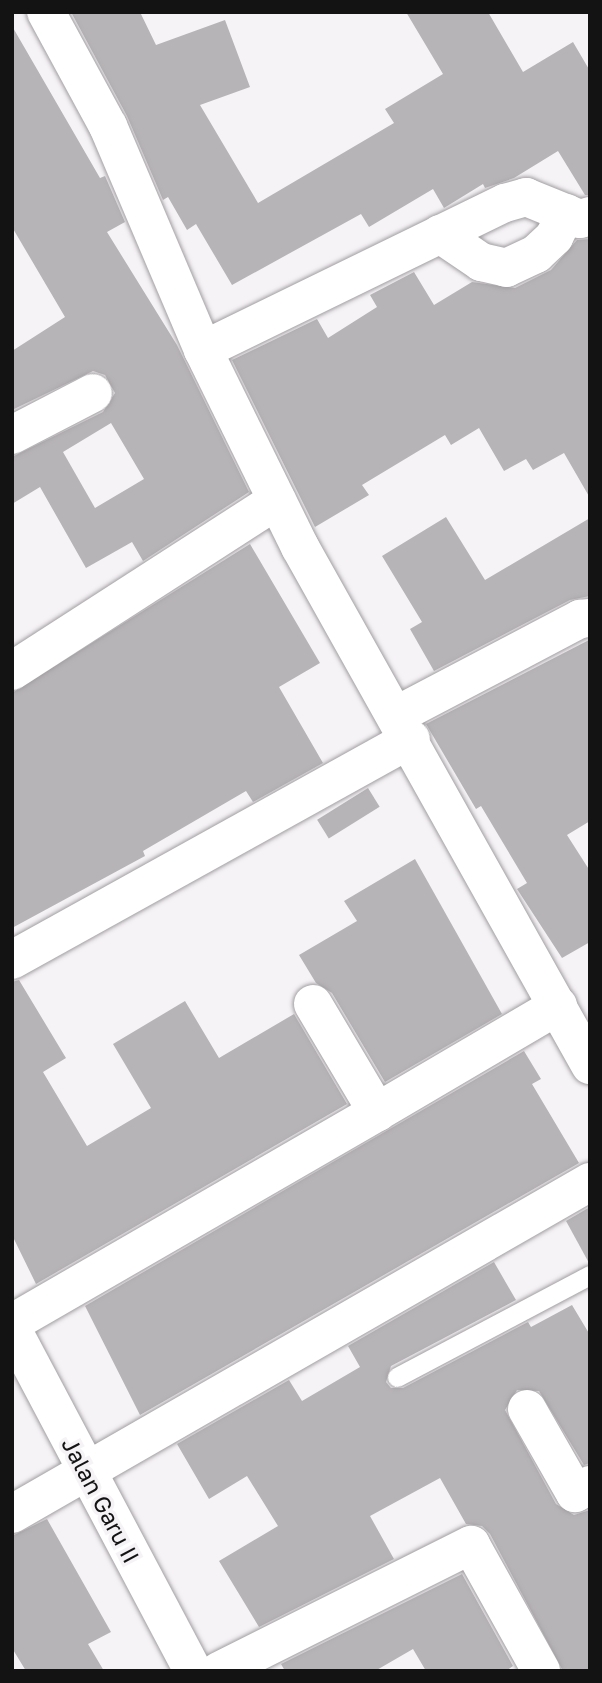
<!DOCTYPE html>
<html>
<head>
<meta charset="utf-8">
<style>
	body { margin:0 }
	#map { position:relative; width:602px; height:1683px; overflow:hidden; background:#f6f3f7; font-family:"Golos Text",sans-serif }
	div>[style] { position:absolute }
	.building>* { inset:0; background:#b7b4b7; transform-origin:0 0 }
	.roads { filter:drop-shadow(0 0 2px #a19ea1) drop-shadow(0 0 2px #a19ea1) }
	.lane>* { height:19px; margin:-9.5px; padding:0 9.5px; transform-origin:9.5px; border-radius:9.5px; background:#fff }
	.street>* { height:38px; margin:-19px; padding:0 19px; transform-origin:19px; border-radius:19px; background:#fff }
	span { translate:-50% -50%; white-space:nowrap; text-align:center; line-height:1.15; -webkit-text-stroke:7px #f6f3f7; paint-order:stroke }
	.street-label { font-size:23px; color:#141314 }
	.frame { position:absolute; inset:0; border:14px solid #141314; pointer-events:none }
</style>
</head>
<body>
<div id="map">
	<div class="building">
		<i style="clip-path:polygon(71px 12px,140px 12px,156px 45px,225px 20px,250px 87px,200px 105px,258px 203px,394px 123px,385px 109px,443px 74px,406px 12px,488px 12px,523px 72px,573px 42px,590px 71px,590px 195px,585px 195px,558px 151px,514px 178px,485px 188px,483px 184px,444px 208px,433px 189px,369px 227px,361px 214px,232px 285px,196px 224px,187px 230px,168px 197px,163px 200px,127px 116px)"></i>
		<i style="clip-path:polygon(evenodd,12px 26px,100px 178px,105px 176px,125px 222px,107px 232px,177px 345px,249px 492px,143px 561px,132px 542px,86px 568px,40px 487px,12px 504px,12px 457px,103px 412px,115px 393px,105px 375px,93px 371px,12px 410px,12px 351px,65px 317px,12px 227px,12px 26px,111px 423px,144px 479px,95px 508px,63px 452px,111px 423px)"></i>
		<i style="clip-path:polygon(590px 239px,590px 498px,564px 453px,533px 470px,526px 459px,504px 471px,479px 428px,451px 445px,445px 435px,362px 485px,369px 495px,315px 527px,232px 360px,317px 319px,328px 338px,377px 307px,370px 295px,414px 272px,434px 305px,472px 282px,515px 288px,551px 270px,577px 240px)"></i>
		<i style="clip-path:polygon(446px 517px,485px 580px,590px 518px,590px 596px,570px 600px,434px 671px,410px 629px,422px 622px,382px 556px)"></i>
		<i style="clip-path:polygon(250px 544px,320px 663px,279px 687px,323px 763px,253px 802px,246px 791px,143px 851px,145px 856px,12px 928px,12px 693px)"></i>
		<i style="clip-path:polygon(589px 640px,590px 821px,567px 835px,590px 871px,590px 942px,562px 958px,517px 889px,527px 883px,481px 806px,476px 809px,426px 724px)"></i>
		<i style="left:368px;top:788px;width:22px;height:60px;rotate:58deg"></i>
		<i style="clip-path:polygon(415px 859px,502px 1014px,385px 1082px,332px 993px,316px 983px,299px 955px,357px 921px,344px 901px)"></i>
		<i style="clip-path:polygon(19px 980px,66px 1058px,43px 1072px,87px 1146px,151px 1108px,113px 1044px,185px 1001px,219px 1058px,294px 1014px,347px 1104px,36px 1284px,12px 1235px,12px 982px)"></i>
		<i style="clip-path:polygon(524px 1051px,541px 1079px,532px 1084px,579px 1163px,140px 1415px,85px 1306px)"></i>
		<i style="clip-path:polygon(590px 1207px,590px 1263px,589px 1263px,566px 1221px)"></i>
		<i style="clip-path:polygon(494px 1262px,516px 1300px,391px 1366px,386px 1382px,391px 1388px,403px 1388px,528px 1322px,531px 1327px,572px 1305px,590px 1335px,590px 1463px,584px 1465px,539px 1391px,517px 1390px,505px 1410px,556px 1504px,574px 1515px,590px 1510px,590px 1671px,563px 1671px,490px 1534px,482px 1526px,466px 1524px,440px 1478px,370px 1516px,394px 1559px,259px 1627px,219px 1561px,278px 1526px,247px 1476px,209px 1499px,177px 1444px,289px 1380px,302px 1401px,360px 1367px,348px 1346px)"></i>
		<i style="clip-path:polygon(47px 1519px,111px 1632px,88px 1644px,104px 1671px,26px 1671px,12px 1648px,12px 1536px)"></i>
		<i style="clip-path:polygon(462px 1574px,513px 1666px,506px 1671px,426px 1671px,413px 1649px,375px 1671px,285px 1671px,281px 1664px)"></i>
	</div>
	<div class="roads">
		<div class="lane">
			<i style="left:397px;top:1377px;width:218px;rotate:-27.9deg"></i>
		</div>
		<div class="street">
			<i style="left:46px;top:12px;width:130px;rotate:61.5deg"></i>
			<i style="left:108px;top:126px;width:243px;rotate:67deg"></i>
			<i style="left:203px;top:350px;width:220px;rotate:63.8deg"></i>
			<i style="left:300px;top:547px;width:594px;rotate:60.76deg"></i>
			<i style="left:440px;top:234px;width:50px;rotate:34.3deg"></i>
			<i style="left:481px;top:262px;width:26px;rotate:13deg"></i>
			<i style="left:506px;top:268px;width:33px;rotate:-25deg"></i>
			<i style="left:536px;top:254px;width:25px;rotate:-43deg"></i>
			<i style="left:554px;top:237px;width:27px;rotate:-63deg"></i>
			<i style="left:203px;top:350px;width:336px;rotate:-26deg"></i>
			<i style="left:505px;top:203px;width:22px;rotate:-16deg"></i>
			<i style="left:526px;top:197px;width:58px;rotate:22.2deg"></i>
			<i style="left:580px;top:219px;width:10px;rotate:-17deg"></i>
			<i style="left:12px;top:435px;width:91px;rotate:-27.4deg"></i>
			<i style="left:12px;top:671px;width:315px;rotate:-32.8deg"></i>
			<i style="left:397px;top:715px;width:207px;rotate:-27.7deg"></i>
			<i style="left:580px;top:619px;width:10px;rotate:-6deg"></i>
			<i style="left:12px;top:960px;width:456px;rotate:-29deg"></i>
			<i style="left:313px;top:1004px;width:126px;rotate:59.3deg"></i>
			<i style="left:377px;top:1112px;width:210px;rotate:-30.4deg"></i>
			<i style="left:12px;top:1323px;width:422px;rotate:-30deg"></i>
			<i style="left:12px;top:1329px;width:387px;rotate:62.1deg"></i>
			<i style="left:527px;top:1409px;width:97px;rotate:60.3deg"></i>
			<i style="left:575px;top:1493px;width:17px;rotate:-28deg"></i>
			<i style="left:12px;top:1514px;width:667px;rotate:-29.87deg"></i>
			<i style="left:219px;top:1671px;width:282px;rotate:-26.6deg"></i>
			<i style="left:471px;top:1545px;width:144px;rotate:60.9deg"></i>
		</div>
	</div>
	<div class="street-label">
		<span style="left:101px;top:1500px;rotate:62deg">Jalan Garu II</span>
	</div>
	<div class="frame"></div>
</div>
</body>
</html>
